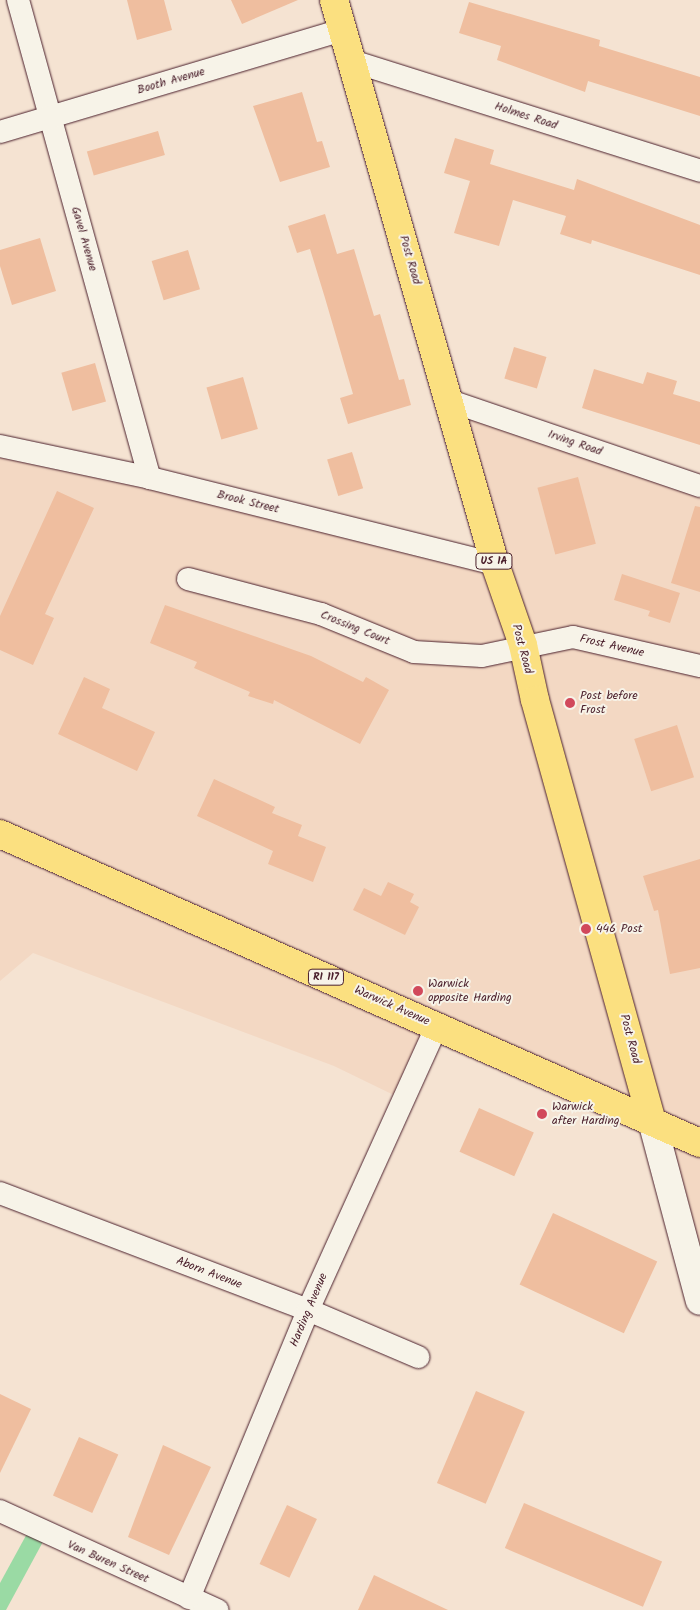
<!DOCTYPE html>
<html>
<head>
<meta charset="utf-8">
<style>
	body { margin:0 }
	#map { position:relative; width:700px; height:1610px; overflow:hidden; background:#f5e3d2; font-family:Kalam,sans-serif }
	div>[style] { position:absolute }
	.built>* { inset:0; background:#f3d8c3 }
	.green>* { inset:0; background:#9adaa4 }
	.building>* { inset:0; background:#efbe9f; transform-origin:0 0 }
	.roads { filter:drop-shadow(0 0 1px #4a1f2b) drop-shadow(0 0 1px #4a1f2b) }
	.minor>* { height:22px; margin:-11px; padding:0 11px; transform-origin:11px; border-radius:11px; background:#f7f3e8 }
	.secondary>* { height:28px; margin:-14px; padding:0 14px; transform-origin:14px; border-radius:14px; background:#f7f3e8 }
	.primary>* { height:28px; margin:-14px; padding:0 14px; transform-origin:14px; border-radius:14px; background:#fbe080 }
	.dots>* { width:14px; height:14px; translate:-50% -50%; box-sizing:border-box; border:2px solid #f7f3e8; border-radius:50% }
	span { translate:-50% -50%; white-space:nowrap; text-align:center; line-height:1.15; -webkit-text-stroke:4px #f7f3e8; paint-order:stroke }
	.shield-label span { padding:1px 4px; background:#f7f3e8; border:1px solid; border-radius:4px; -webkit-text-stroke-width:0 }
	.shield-label { font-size:11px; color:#4a1f2b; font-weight:700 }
	.street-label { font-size:12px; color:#4a1f2b }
	.poi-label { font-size:12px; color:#4a1f2b }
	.left { translate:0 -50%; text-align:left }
</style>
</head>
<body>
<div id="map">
	<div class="built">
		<i style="clip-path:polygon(455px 407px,700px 489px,700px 1297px,655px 1123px,439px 1030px,404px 1100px,334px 1066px,33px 953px,0 981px,0 442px,494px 564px)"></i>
	</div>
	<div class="green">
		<i style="clip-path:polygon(29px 1530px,45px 1538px,6px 1610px,0 1610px,0 1583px)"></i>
	</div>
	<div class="building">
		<i style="clip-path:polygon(127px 0,164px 0,172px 30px,137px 40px)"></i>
		<i style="clip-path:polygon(231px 0,298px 0,242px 24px)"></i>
		<i style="clip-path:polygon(469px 2px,600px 40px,599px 46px,700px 77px,700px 116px,588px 81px,585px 92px,497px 60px,501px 46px,459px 33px)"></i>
		<i style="clip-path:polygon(302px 92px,317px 142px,322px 141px,330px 167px,280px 182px,253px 106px)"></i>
		<i style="left:158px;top:131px;width:25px;height:74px;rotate:74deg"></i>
		<i style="clip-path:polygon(455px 138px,494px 150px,490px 164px,574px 190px,577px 179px,700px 225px,700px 275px,592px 240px,591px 244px,560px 234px,566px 216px,513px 200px,499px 246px,454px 233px,470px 181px,444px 173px)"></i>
		<i style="clip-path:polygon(325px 214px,337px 254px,354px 249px,374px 316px,380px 314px,399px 380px,404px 379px,411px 405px,348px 424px,340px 398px,353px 394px,325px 298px,310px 249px,297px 253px,288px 226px)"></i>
		<i style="clip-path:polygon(40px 238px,56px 291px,12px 305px,0 266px,0 250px)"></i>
		<i style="left:188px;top:250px;width:41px;height:38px;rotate:73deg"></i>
		<i style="left:514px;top:347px;width:34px;height:33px;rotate:17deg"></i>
		<i style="left:95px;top:363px;width:40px;height:35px;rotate:74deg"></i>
		<i style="clip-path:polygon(594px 369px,643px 384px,647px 372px,677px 381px,673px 394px,700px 402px,700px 445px,582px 408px)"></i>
		<i style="left:243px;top:377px;width:54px;height:38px;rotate:74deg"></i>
		<i style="left:352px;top:452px;width:38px;height:26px;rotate:73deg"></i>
		<i style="left:578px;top:477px;width:69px;height:42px;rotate:75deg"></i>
		<i style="clip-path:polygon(57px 491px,94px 508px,45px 614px,54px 618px,33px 665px,0 650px,0 616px)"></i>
		<i style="clip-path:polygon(695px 506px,700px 507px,700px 592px,671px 583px)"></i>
		<i style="clip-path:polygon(622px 574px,680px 593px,670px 623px,648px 616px,650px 611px,614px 600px)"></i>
		<i style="clip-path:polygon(165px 605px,311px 656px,363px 682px,366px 677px,389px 690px,360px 744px,274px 700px,273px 704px,248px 696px,250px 692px,194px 668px,197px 662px,150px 643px)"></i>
		<i style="clip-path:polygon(84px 677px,110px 689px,102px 708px,155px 732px,137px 771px,58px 734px)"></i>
		<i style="left:677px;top:725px;width:55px;height:45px;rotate:72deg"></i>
		<i style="clip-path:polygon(214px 779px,275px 807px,272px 813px,302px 825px,298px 836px,326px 847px,313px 882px,268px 864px,273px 851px,197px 816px)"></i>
		<i style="clip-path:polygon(700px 859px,700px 968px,670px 974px,658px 910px,654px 911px,643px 876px)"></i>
		<i style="clip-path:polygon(388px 882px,414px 894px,410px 902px,419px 907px,405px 935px,353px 910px,364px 888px,381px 896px)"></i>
		<i style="left:479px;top:1108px;width:60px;height:48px;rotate:24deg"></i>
		<i style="left:553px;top:1213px;width:115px;height:79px;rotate:25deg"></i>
		<i style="left:476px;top:1391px;width:53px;height:100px;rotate:23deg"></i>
		<i style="clip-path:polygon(0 1394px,31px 1409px,0 1473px)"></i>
		<i style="left:79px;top:1437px;width:43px;height:64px;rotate:24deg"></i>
		<i style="clip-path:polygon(163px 1445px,211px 1467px,169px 1555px,128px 1537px)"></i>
		<i style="left:524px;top:1503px;width:150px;height:49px;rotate:23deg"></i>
		<i style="left:287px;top:1505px;width:33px;height:65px;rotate:25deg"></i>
		<i style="clip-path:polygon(374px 1575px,448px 1610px,358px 1610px)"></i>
	</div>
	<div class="roads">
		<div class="minor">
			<i style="left:18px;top:0;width:496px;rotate:74.6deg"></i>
			<i style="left:352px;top:61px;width:365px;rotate:17.5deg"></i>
			<i style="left:0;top:132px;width:357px;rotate:-16.6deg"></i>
			<i style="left:450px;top:401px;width:264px;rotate:18.8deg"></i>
			<i style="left:0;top:446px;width:153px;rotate:12deg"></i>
			<i style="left:150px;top:478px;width:356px;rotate:14deg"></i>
			<i style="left:188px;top:579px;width:138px;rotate:14.7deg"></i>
			<i style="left:321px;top:614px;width:100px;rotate:22.2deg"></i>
			<i style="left:414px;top:652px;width:68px;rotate:3.4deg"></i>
			<i style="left:482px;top:656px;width:93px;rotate:-11.8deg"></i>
			<i style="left:573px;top:637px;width:130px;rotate:12.9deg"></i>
			<i style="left:0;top:1193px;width:329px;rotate:20.8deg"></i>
			<i style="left:308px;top:1310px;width:120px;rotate:23.1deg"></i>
			<i style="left:0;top:1511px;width:239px;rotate:24.5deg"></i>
			<i style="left:189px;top:1598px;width:312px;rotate:-67.5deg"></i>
			<i style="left:308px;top:1310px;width:312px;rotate:-65.6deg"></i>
		</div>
		<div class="secondary">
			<i style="left:652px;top:1121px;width:186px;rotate:75.1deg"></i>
		</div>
		<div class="primary">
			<i style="left:334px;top:0;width:587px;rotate:74.07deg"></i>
			<i style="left:495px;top:564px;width:86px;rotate:70.9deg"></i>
			<i style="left:523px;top:645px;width:56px;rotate:77.7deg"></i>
			<i style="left:535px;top:700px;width:437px;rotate:74.5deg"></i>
			<i style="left:0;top:834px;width:765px;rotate:23.82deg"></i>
		</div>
	</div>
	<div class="dots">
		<i style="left:570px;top:703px;background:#d1495b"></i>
		<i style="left:586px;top:929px;background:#d1495b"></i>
		<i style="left:418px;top:991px;background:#d1495b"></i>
		<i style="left:542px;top:1114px;background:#d1495b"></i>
	</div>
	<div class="shield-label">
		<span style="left:494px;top:561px">US 1A</span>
		<span style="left:326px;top:977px">RI 117</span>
	</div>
	<div class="street-label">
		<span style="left:171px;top:81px;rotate:-16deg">Booth Avenue</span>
		<span style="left:526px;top:116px;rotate:18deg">Holmes Road</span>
		<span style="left:84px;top:239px;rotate:74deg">Gavel Avenue</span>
		<span style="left:410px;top:260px;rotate:74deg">Post Road</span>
		<span style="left:575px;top:443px;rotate:19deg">Irving Road</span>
		<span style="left:248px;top:502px;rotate:14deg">Brook Street</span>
		<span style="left:355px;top:628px;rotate:22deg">Crossing Court</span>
		<span style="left:612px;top:646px;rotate:13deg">Frost Avenue</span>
		<span style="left:522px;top:649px;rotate:75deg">Post Road</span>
		<span style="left:392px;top:1006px;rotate:24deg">Warwick Avenue</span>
		<span style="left:630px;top:1039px;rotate:75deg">Post Road</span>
		<span style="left:209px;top:1273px;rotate:21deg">Aborn Avenue</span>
		<span style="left:309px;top:1310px;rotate:-67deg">Harding Avenue</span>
		<span style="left:108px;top:1562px;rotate:24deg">Van Buren Street</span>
	</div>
	<div class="poi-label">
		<span class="left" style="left:580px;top:703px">Post before<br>Frost</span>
		<span class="left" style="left:596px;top:929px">446 Post</span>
		<span class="left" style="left:428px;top:991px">Warwick<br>opposite Harding</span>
		<span class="left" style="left:552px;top:1114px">Warwick<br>after Harding</span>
	</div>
</div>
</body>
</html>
